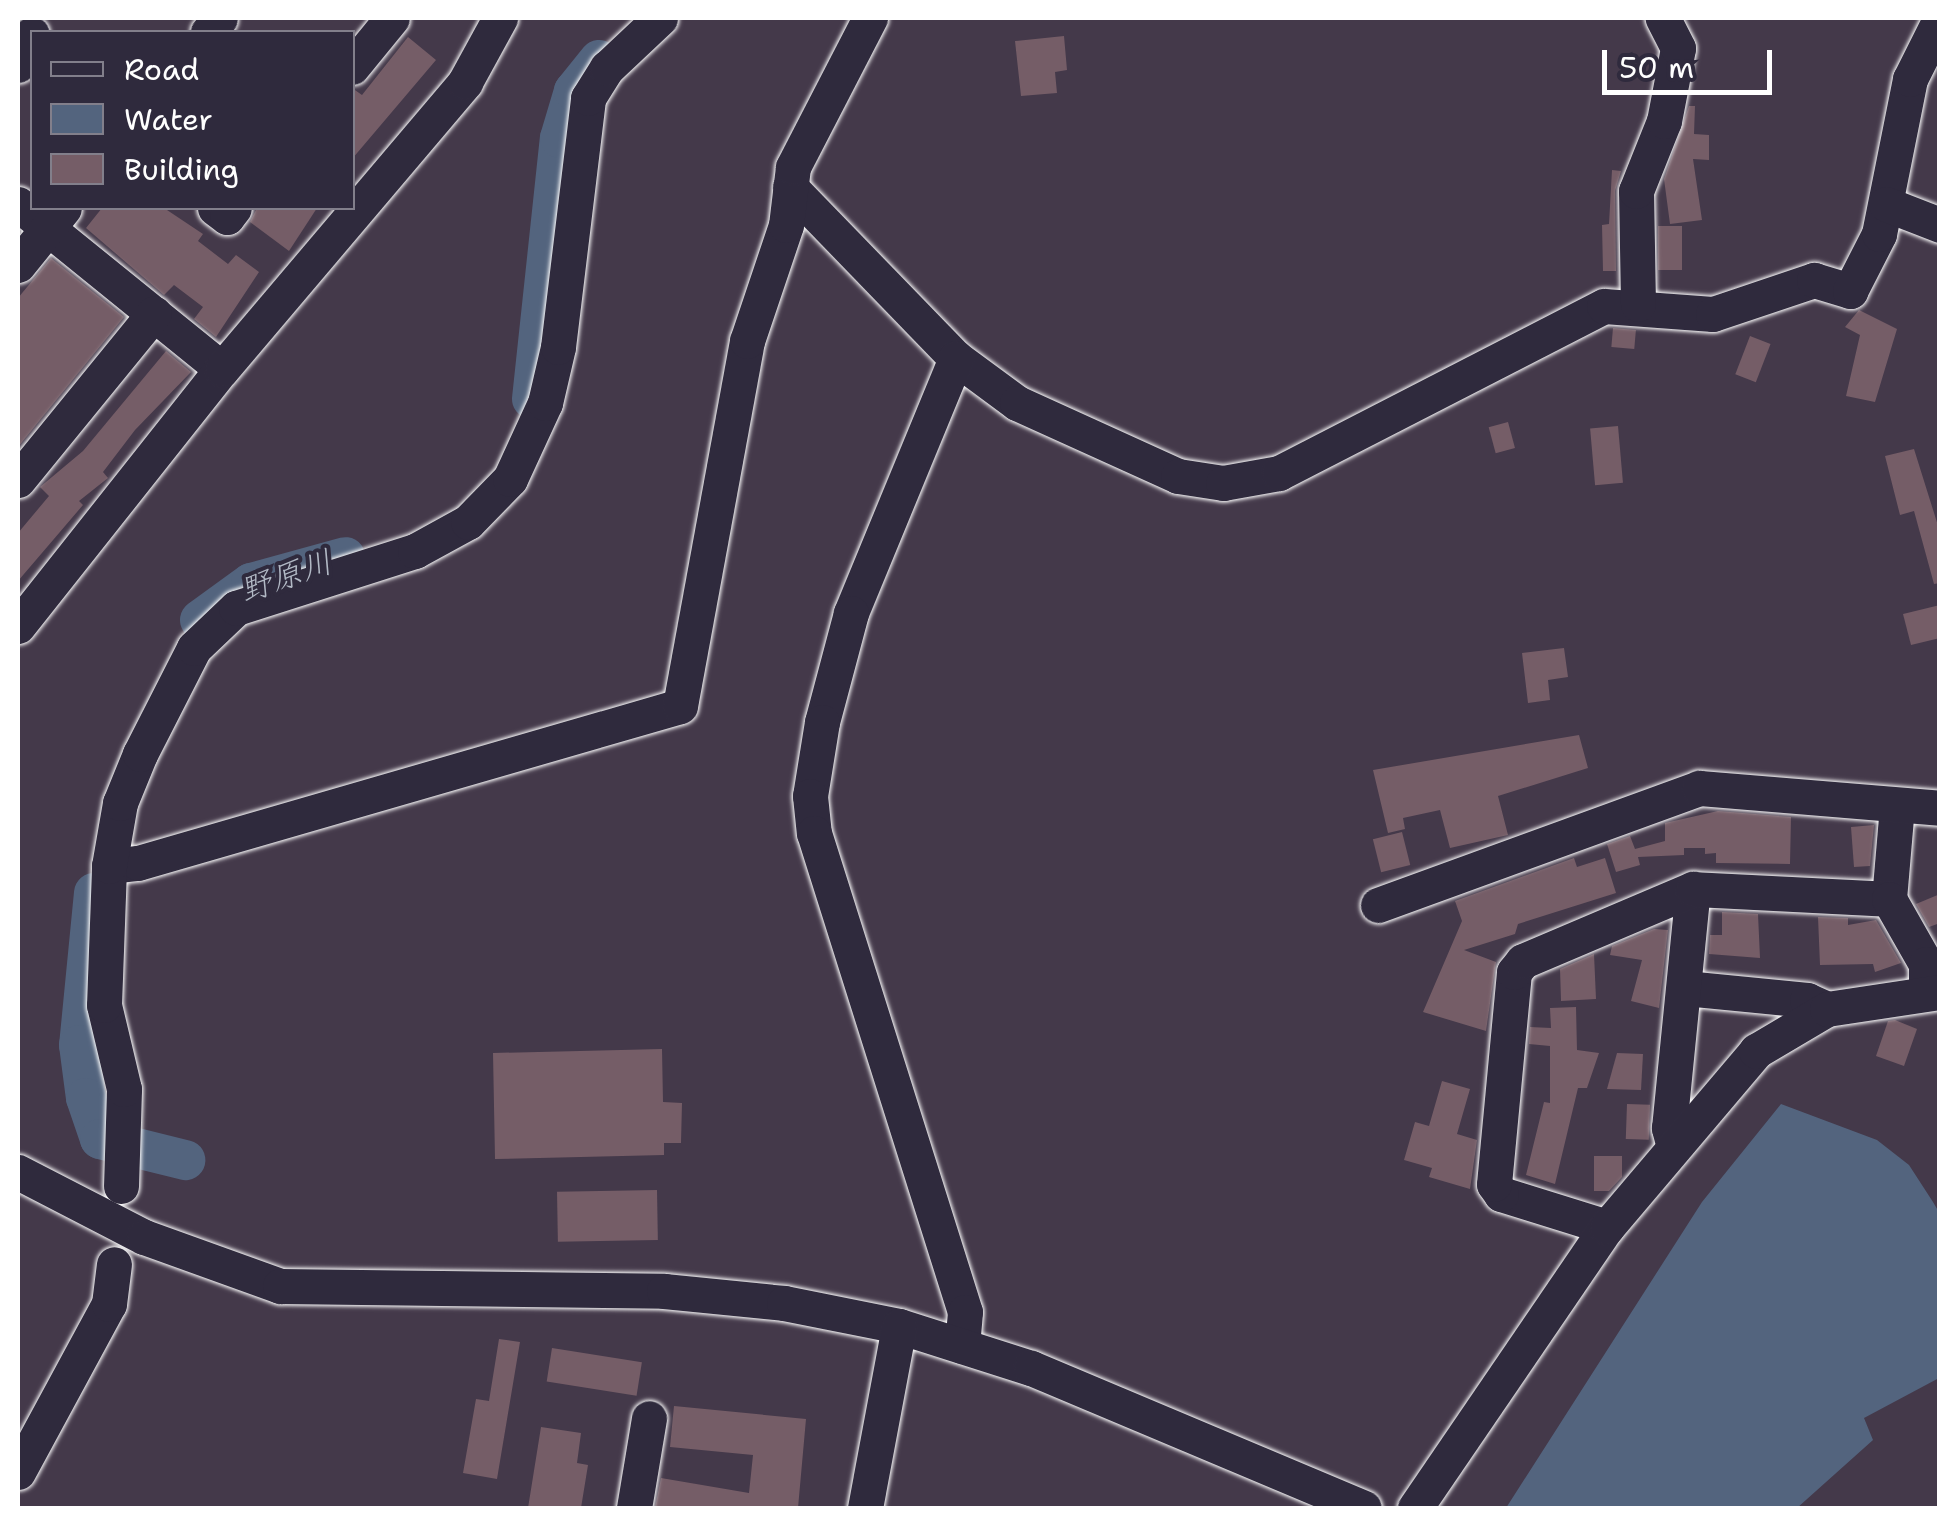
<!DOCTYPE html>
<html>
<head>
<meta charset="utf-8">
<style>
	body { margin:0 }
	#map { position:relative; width:1957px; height:1526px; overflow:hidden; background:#44394a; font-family:"Shantell Sans","Klee One",sans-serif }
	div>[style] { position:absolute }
	.water>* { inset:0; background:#53647e }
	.river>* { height:40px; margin:-20px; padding:0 20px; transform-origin:20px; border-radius:20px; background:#53647e }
	.building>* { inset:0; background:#755d67; transform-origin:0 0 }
	.roads { filter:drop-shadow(0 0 2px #fff) drop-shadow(0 0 2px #fff) }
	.minor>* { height:35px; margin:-17.5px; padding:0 17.5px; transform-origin:17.5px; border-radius:17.5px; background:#2f2a3d }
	span { translate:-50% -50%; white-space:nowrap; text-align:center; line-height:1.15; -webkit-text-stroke:8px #2f2a3d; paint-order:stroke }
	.water-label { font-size:32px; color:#b2b9c5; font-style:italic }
	.frame { position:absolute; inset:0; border:20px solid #fff; pointer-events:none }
	.legend { position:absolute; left:30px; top:30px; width:325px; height:180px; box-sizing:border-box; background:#2f2a3d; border:2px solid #827f8b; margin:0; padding:12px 18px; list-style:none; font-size:30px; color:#fff }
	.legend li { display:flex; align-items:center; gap:20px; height:50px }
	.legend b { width:50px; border:2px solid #827f8b }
	.scale { position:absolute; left:1602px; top:50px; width:170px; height:45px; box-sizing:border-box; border:5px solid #fff; border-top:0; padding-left:12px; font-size:30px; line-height:35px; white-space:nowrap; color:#fff; -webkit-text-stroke:8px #2f2a3d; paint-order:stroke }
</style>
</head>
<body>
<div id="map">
	<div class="water">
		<i style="clip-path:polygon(1781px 1104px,1877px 1140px,1909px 1165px,1933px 1202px,1940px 1214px,1939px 1378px,1864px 1418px,1873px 1440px,1797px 1508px,1506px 1508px,1702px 1202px)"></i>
	</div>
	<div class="river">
		<i style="left:532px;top:399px;width:262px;rotate:-83.9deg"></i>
		<i style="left:560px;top:138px;width:49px;rotate:-73.4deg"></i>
		<i style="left:574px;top:91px;width:40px;rotate:-51deg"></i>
		<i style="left:200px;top:620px;width:63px;rotate:-36deg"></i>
		<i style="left:251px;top:583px;width:98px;rotate:-15.3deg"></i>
		<i style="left:94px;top:893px;width:153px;rotate:95.6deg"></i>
		<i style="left:79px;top:1045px;width:53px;rotate:82.5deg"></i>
		<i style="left:86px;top:1098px;width:43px;rotate:71.1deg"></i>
		<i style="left:100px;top:1139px;width:88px;rotate:13.9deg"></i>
	</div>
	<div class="building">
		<i style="clip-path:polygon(1064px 36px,1067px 70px,1055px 72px,1057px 93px,1021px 96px,1015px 41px)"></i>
		<i style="clip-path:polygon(408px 37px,436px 60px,352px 159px,352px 88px,362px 95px)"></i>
		<i style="clip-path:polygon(1689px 106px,1695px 106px,1694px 134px,1709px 135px,1709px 160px,1693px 159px,1702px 220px,1670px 224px,1664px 179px)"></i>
		<i style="clip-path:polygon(1612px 170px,1621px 171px,1615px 191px,1616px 271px,1603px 271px,1602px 225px,1609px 224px)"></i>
		<i style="clip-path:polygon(102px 208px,164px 208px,203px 234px,198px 241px,228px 264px,236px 255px,259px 272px,216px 337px,194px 319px,203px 307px,174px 285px,164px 295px,86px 228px)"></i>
		<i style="clip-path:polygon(317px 208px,289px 251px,250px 222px,257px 208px)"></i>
		<i style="left:1682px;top:226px;width:44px;height:24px;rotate:90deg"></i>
		<i style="clip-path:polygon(51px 258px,124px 317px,18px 447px,18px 298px)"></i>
		<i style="clip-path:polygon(1859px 310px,1897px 329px,1875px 402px,1846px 396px,1860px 335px,1845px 327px)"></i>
		<i style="left:1613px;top:328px;width:23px;height:19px;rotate:5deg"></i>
		<i style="left:1750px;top:336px;width:22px;height:41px;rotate:21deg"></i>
		<i style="clip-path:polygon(166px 351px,191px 372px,135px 430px,103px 472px,108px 478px,79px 501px,83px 505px,18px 581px,18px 533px,49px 496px,40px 487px,83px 451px)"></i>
		<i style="left:1508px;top:422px;width:27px;height:20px;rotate:75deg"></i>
		<i style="left:1618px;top:426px;width:57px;height:28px;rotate:85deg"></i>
		<i style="clip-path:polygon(1914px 449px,1940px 532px,1940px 583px,1934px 584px,1914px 511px,1900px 515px,1885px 456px)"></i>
		<i style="clip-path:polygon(1940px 605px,1940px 638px,1911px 645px,1903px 614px)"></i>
		<i style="clip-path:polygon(1564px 648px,1568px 677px,1548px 680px,1550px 700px,1528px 703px,1522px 653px)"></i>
		<i style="clip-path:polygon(1579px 735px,1588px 768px,1498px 796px,1508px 835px,1450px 848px,1440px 810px,1403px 818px,1405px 829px,1388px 833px,1373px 770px)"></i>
		<i style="clip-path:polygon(1718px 811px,1791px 817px,1790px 864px,1716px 863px,1716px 853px,1705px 854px,1705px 848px,1684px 848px,1684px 855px,1638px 857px,1640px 865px,1616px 872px,1607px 844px,1630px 836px,1635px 849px,1665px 841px,1665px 823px)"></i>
		<i style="clip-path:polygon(1874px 825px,1870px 866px,1854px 867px,1851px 827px)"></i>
		<i style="left:1402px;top:832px;width:34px;height:30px;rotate:76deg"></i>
		<i style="clip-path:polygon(1574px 858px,1577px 867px,1605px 858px,1616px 893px,1518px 924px,1515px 934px,1464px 950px,1496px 962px,1486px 1031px,1423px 1012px,1462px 921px,1455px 901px)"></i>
		<i style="clip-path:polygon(1940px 894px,1940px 923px,1929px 927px,1916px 904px)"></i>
		<i style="clip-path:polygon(1722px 912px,1758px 914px,1760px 958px,1709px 954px,1710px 935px,1722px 935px)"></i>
		<i style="clip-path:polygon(1818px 917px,1848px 918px,1848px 925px,1876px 920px,1901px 963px,1875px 972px,1873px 964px,1820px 965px)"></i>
		<i style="clip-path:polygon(1654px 929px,1668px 930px,1659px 1008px,1631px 1001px,1642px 960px,1610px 955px,1612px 946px)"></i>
		<i style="clip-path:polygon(1594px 954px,1596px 999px,1561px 1001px,1560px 969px)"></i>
		<i style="clip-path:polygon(1576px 1007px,1577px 1050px,1599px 1053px,1587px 1088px,1578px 1088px,1555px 1184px,1526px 1175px,1544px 1102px,1550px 1103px,1550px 1046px,1529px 1044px,1530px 1027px,1551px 1028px,1550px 1008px)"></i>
		<i style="clip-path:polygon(1895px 1020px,1917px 1029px,1904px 1066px,1876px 1056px,1888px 1021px)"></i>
		<i style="clip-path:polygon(662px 1049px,663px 1102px,682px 1103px,681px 1143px,664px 1143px,664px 1155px,495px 1159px,493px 1053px)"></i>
		<i style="clip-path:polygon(1617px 1053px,1643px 1054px,1641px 1090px,1607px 1089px)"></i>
		<i style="clip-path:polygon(1442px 1081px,1470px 1089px,1457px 1134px,1477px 1140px,1470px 1189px,1429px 1177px,1432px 1168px,1404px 1160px,1415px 1122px,1429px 1126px)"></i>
		<i style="left:1627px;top:1104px;width:23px;height:35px;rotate:2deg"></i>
		<i style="clip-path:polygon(1594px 1156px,1622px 1156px,1622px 1177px,1609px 1191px,1594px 1191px)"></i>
		<i style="left:657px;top:1190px;width:50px;height:100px;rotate:89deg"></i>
		<i style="clip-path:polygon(499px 1339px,520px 1342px,497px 1479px,463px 1473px,476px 1399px,489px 1401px)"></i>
		<i style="left:552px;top:1348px;width:91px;height:34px;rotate:9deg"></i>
		<i style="clip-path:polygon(674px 1406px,806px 1419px,798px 1508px,655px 1508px,661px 1478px,749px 1493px,753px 1455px,670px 1447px)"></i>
		<i style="clip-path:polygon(541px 1427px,581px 1433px,577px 1463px,588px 1465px,581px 1508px,528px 1508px)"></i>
	</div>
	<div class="roads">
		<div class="minor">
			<i style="left:208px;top:32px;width:18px;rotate:-49deg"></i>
			<i style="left:18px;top:65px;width:34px;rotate:-66deg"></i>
			<i style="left:352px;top:67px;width:63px;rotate:-50.8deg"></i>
			<i style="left:790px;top:187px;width:238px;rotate:45.9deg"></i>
			<i style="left:956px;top:358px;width:76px;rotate:36.4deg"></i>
			<i style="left:1017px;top:403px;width:177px;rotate:24.4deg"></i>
			<i style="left:1178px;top:476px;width:46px;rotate:8.8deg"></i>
			<i style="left:1223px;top:483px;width:57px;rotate:-10.1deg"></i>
			<i style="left:1279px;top:473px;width:365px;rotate:-27.2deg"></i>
			<i style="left:1604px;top:306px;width:109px;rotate:4.2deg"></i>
			<i style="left:1713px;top:314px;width:107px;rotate:-18.6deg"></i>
			<i style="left:1814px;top:280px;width:38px;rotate:17deg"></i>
			<i style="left:1850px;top:291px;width:64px;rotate:-63deg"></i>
			<i style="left:1879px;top:234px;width:158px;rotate:-78.7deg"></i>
			<i style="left:1910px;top:79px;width:67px;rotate:-63.4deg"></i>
			<i style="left:18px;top:204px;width:262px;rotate:39deg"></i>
			<i style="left:1886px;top:204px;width:58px;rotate:21.3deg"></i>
			<i style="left:215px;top:208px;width:15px;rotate:37deg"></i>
			<i style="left:227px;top:217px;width:11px;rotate:-52deg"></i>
			<i style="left:18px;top:265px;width:73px;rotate:-51.1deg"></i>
			<i style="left:1638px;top:304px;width:113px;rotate:-91deg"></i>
			<i style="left:1636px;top:191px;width:75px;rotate:-68.2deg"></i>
			<i style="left:1664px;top:121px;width:74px;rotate:-79.1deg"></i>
			<i style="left:1678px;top:48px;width:34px;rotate:-117deg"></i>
			<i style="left:956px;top:358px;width:276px;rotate:112.4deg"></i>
			<i style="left:851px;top:613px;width:113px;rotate:104.9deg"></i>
			<i style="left:822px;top:722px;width:75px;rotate:99.2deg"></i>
			<i style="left:810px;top:796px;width:37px;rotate:84deg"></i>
			<i style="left:814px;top:833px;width:502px;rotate:72.5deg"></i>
			<i style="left:965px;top:1312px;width:34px;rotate:95deg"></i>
			<i style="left:18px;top:480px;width:215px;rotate:-50.8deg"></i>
			<i style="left:18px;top:626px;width:328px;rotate:-51.6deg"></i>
			<i style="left:222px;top:369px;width:376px;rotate:-49.7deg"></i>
			<i style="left:465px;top:82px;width:73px;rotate:-61.3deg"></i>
			<i style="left:109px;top:866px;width:29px;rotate:-6deg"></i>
			<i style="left:138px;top:863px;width:564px;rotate:-16.15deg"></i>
			<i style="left:680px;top:706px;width:371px;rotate:-79.6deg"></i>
			<i style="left:747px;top:341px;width:122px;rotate:-71.4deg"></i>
			<i style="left:786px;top:225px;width:58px;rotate:-83.1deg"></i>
			<i style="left:793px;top:167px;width:168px;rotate:-62.7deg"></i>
			<i style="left:1889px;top:899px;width:93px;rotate:-85.1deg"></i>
			<i style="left:1378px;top:905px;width:342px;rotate:-20deg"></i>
			<i style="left:1699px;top:788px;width:242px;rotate:4.7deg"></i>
			<i style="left:1685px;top:988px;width:123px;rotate:5.6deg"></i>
			<i style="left:1807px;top:1000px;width:22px;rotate:24deg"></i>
			<i style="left:1674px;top:1147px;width:20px;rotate:-105deg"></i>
			<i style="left:1669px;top:1128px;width:240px;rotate:-84.3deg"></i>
			<i style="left:18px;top:1172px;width:142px;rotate:27.3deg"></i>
			<i style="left:144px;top:1237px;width:145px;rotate:19.8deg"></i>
			<i style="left:280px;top:1286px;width:384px;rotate:0.7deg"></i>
			<i style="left:664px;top:1291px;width:121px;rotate:5.7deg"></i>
			<i style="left:784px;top:1303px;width:117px;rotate:11.3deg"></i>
			<i style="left:899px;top:1326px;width:139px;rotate:17.7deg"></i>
			<i style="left:1031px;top:1368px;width:361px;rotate:22.8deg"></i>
			<i style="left:121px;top:1186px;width:97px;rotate:-88.2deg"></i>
			<i style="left:124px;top:1089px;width:86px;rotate:-103.4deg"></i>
			<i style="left:104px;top:1005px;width:139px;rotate:-87.9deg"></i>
			<i style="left:109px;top:866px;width:64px;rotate:-80.1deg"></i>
			<i style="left:120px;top:803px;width:53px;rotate:-67.8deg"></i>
			<i style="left:140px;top:754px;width:119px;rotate:-63deg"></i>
			<i style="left:194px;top:648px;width:58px;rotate:-43.6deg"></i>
			<i style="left:236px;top:608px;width:188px;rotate:-17.7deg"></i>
			<i style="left:415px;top:551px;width:60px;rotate:-28.7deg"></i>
			<i style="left:468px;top:522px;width:60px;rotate:-45.7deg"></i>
			<i style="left:510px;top:479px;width:84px;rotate:-65.3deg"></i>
			<i style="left:545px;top:403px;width:57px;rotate:-76.9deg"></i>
			<i style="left:558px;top:347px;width:251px;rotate:-83.1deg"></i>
			<i style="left:588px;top:98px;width:36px;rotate:-58deg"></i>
			<i style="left:607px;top:68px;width:73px;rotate:-43.3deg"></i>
			<i style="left:1607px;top:1227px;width:111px;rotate:-162.7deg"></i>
			<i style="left:1501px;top:1194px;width:12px;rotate:-125deg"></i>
			<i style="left:1494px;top:1184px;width:213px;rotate:-84.6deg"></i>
			<i style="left:1514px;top:972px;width:14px;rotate:-51deg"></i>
			<i style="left:1523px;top:961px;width:185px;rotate:-23deg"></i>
			<i style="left:1693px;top:889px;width:196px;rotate:2.9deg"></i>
			<i style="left:1889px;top:899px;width:75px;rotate:60.4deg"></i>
			<i style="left:1926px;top:964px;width:29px;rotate:90deg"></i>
			<i style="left:18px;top:1472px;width:191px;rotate:-61.6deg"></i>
			<i style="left:109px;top:1304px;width:40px;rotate:-82.9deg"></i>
			<i style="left:634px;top:1508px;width:91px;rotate:-80.5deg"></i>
			<i style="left:865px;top:1508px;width:185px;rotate:-79.4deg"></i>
			<i style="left:1415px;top:1508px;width:340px;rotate:-55.7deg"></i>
			<i style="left:1607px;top:1227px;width:231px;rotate:-49.7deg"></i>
			<i style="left:1756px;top:1051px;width:82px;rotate:-30.6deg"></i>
			<i style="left:1827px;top:1009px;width:114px;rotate:-8.6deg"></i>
		</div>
	</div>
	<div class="water-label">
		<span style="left:286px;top:576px;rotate:-19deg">野原川</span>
	</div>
	<div class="frame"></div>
	<ul class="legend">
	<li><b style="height:12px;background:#2f2a3d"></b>Road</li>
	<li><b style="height:28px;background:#53647e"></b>Water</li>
	<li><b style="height:28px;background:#755d67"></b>Building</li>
	</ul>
	<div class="scale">50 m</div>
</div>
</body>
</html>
